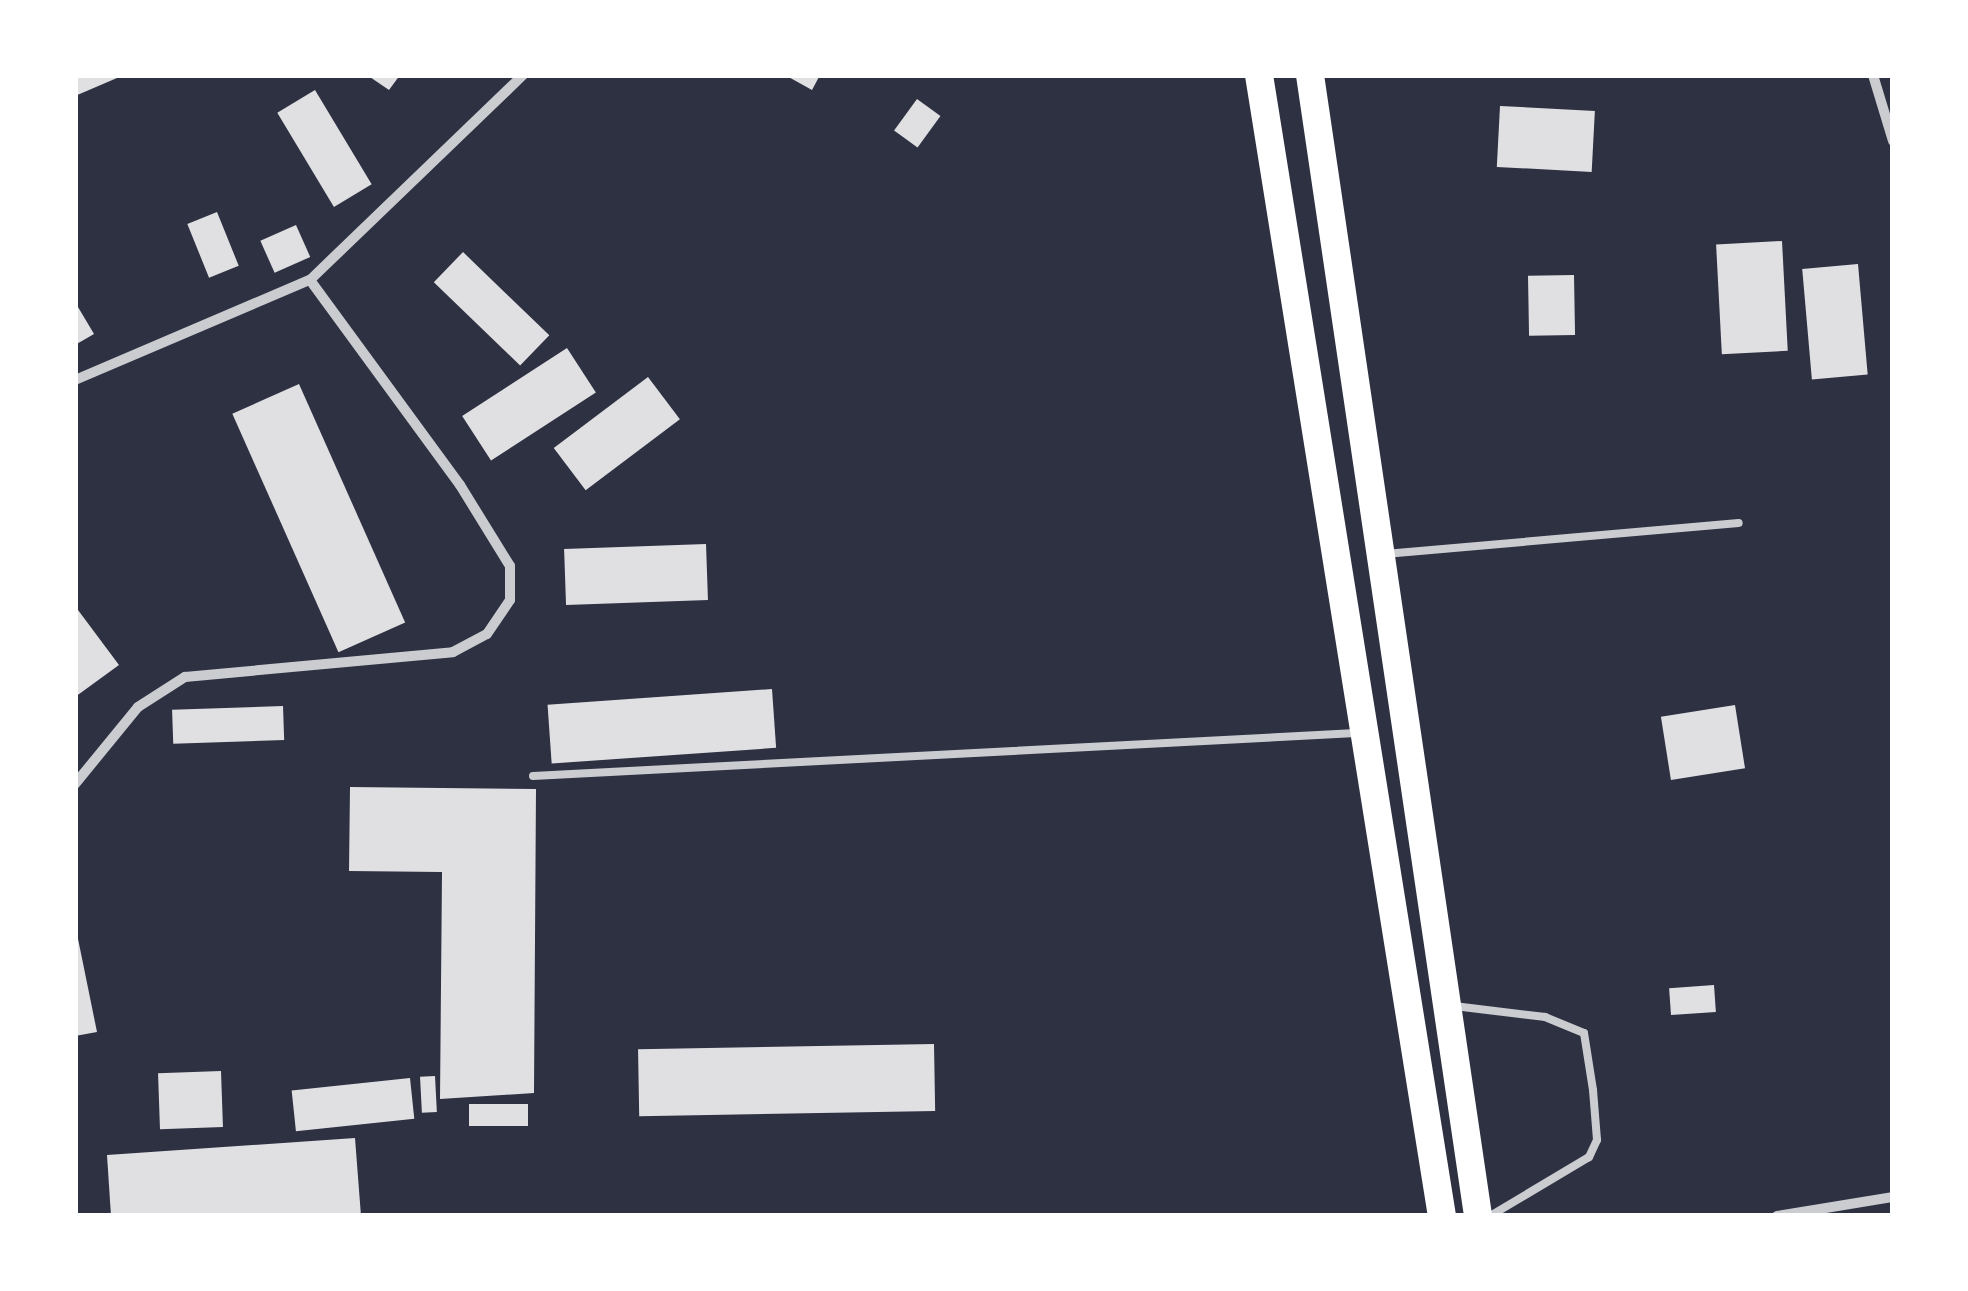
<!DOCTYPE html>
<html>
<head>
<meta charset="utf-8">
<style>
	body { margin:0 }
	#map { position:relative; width:1968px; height:1291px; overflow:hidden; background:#2d3142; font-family:Figtree,sans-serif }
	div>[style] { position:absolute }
	.building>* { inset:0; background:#e0e0e3; transform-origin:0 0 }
	.service>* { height:8px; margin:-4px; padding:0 4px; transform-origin:4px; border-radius:4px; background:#caccd0 }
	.minor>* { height:10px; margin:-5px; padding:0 5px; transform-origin:5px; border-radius:5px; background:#caccd0 }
	.trunk>* { height:28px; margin:-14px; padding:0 14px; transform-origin:14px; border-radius:14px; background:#fff }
	span { translate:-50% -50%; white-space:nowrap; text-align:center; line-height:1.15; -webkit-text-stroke:10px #fff; paint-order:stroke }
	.frame { position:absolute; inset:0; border:78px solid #fff; pointer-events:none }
</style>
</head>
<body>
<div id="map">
	<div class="building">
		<i style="clip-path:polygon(75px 75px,124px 75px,75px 96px)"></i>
		<i style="clip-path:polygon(367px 75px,400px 75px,389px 90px)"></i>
		<i style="clip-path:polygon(785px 75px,820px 75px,812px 90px)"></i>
		<i style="left:315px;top:90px;width:110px;height:44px;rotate:59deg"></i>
		<i style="left:917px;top:99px;width:29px;height:39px;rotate:36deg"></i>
		<i style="left:1500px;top:106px;width:95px;height:61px;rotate:3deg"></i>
		<i style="left:217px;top:212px;width:58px;height:32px;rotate:68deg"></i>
		<i style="left:296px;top:225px;width:35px;height:39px;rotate:66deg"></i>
		<i style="left:1782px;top:241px;width:110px;height:66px;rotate:87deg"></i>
		<i style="left:463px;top:252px;width:120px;height:42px;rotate:44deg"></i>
		<i style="left:1858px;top:264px;width:111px;height:56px;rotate:85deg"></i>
		<i style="left:1574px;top:275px;width:60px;height:46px;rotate:89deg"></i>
		<i style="clip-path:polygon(75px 302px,94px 334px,75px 345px)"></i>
		<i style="left:567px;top:348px;width:53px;height:125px;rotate:57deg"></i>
		<i style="left:648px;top:377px;width:53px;height:118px;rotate:53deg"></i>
		<i style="left:299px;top:384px;width:261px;height:73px;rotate:66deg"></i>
		<i style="left:706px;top:544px;width:56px;height:142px;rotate:88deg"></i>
		<i style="clip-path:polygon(75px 606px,119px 665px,75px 697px)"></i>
		<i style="left:772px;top:689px;width:59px;height:225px;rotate:86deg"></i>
		<i style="left:1735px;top:705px;width:64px;height:75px;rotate:81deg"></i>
		<i style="left:283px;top:706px;width:34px;height:111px;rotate:88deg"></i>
		<i style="clip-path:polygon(350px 787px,536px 789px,534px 1093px,440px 1099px,442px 872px,349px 871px)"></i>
		<i style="clip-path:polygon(75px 924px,97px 1032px,75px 1036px)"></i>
		<i style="left:1714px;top:985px;width:27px;height:45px;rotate:86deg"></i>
		<i style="left:934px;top:1044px;width:67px;height:296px;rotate:89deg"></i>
		<i style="left:221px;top:1071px;width:56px;height:63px;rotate:88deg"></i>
		<i style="left:435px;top:1076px;width:36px;height:15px;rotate:87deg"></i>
		<i style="left:410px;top:1078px;width:41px;height:119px;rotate:84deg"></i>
		<i style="left:528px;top:1104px;width:22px;height:59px;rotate:90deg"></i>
		<i style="clip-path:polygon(355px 1138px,361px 1216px,111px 1216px,107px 1155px)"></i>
	</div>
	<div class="service">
		<i style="left:1385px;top:554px;width:355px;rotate:-5deg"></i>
		<i style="left:533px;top:776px;width:824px;rotate:-2.99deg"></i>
		<i style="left:1454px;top:1006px;width:92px;rotate:6.9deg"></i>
		<i style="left:1545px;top:1017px;width:42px;rotate:22.3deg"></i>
		<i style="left:1584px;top:1033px;width:58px;rotate:81deg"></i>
		<i style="left:1593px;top:1090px;width:50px;rotate:85.4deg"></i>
		<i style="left:1597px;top:1140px;width:19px;rotate:115deg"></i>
		<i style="left:1589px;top:1157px;width:115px;rotate:149.2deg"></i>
	</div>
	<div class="minor">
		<i style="left:1873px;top:75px;width:69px;rotate:73.1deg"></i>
		<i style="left:75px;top:380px;width:255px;rotate:-23.1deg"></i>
		<i style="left:310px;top:280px;width:296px;rotate:-43.9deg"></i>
		<i style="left:75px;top:784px;width:99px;rotate:-50.7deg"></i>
		<i style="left:138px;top:707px;width:56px;rotate:-32.6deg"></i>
		<i style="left:185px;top:677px;width:269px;rotate:-5.3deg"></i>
		<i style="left:453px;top:652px;width:38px;rotate:-28deg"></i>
		<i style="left:487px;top:634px;width:41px;rotate:-55.9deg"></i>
		<i style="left:510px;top:600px;width:34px;rotate:-90deg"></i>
		<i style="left:510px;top:566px;width:95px;rotate:-121.7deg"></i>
		<i style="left:460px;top:485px;width:254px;rotate:-126.2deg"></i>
		<i style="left:1777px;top:1216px;width:118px;rotate:-9.3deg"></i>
	</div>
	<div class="trunk">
		<i style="left:1259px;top:75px;width:1156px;rotate:80.89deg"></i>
		<i style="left:1310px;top:75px;width:1153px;rotate:81.62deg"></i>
	</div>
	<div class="frame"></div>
</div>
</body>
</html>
